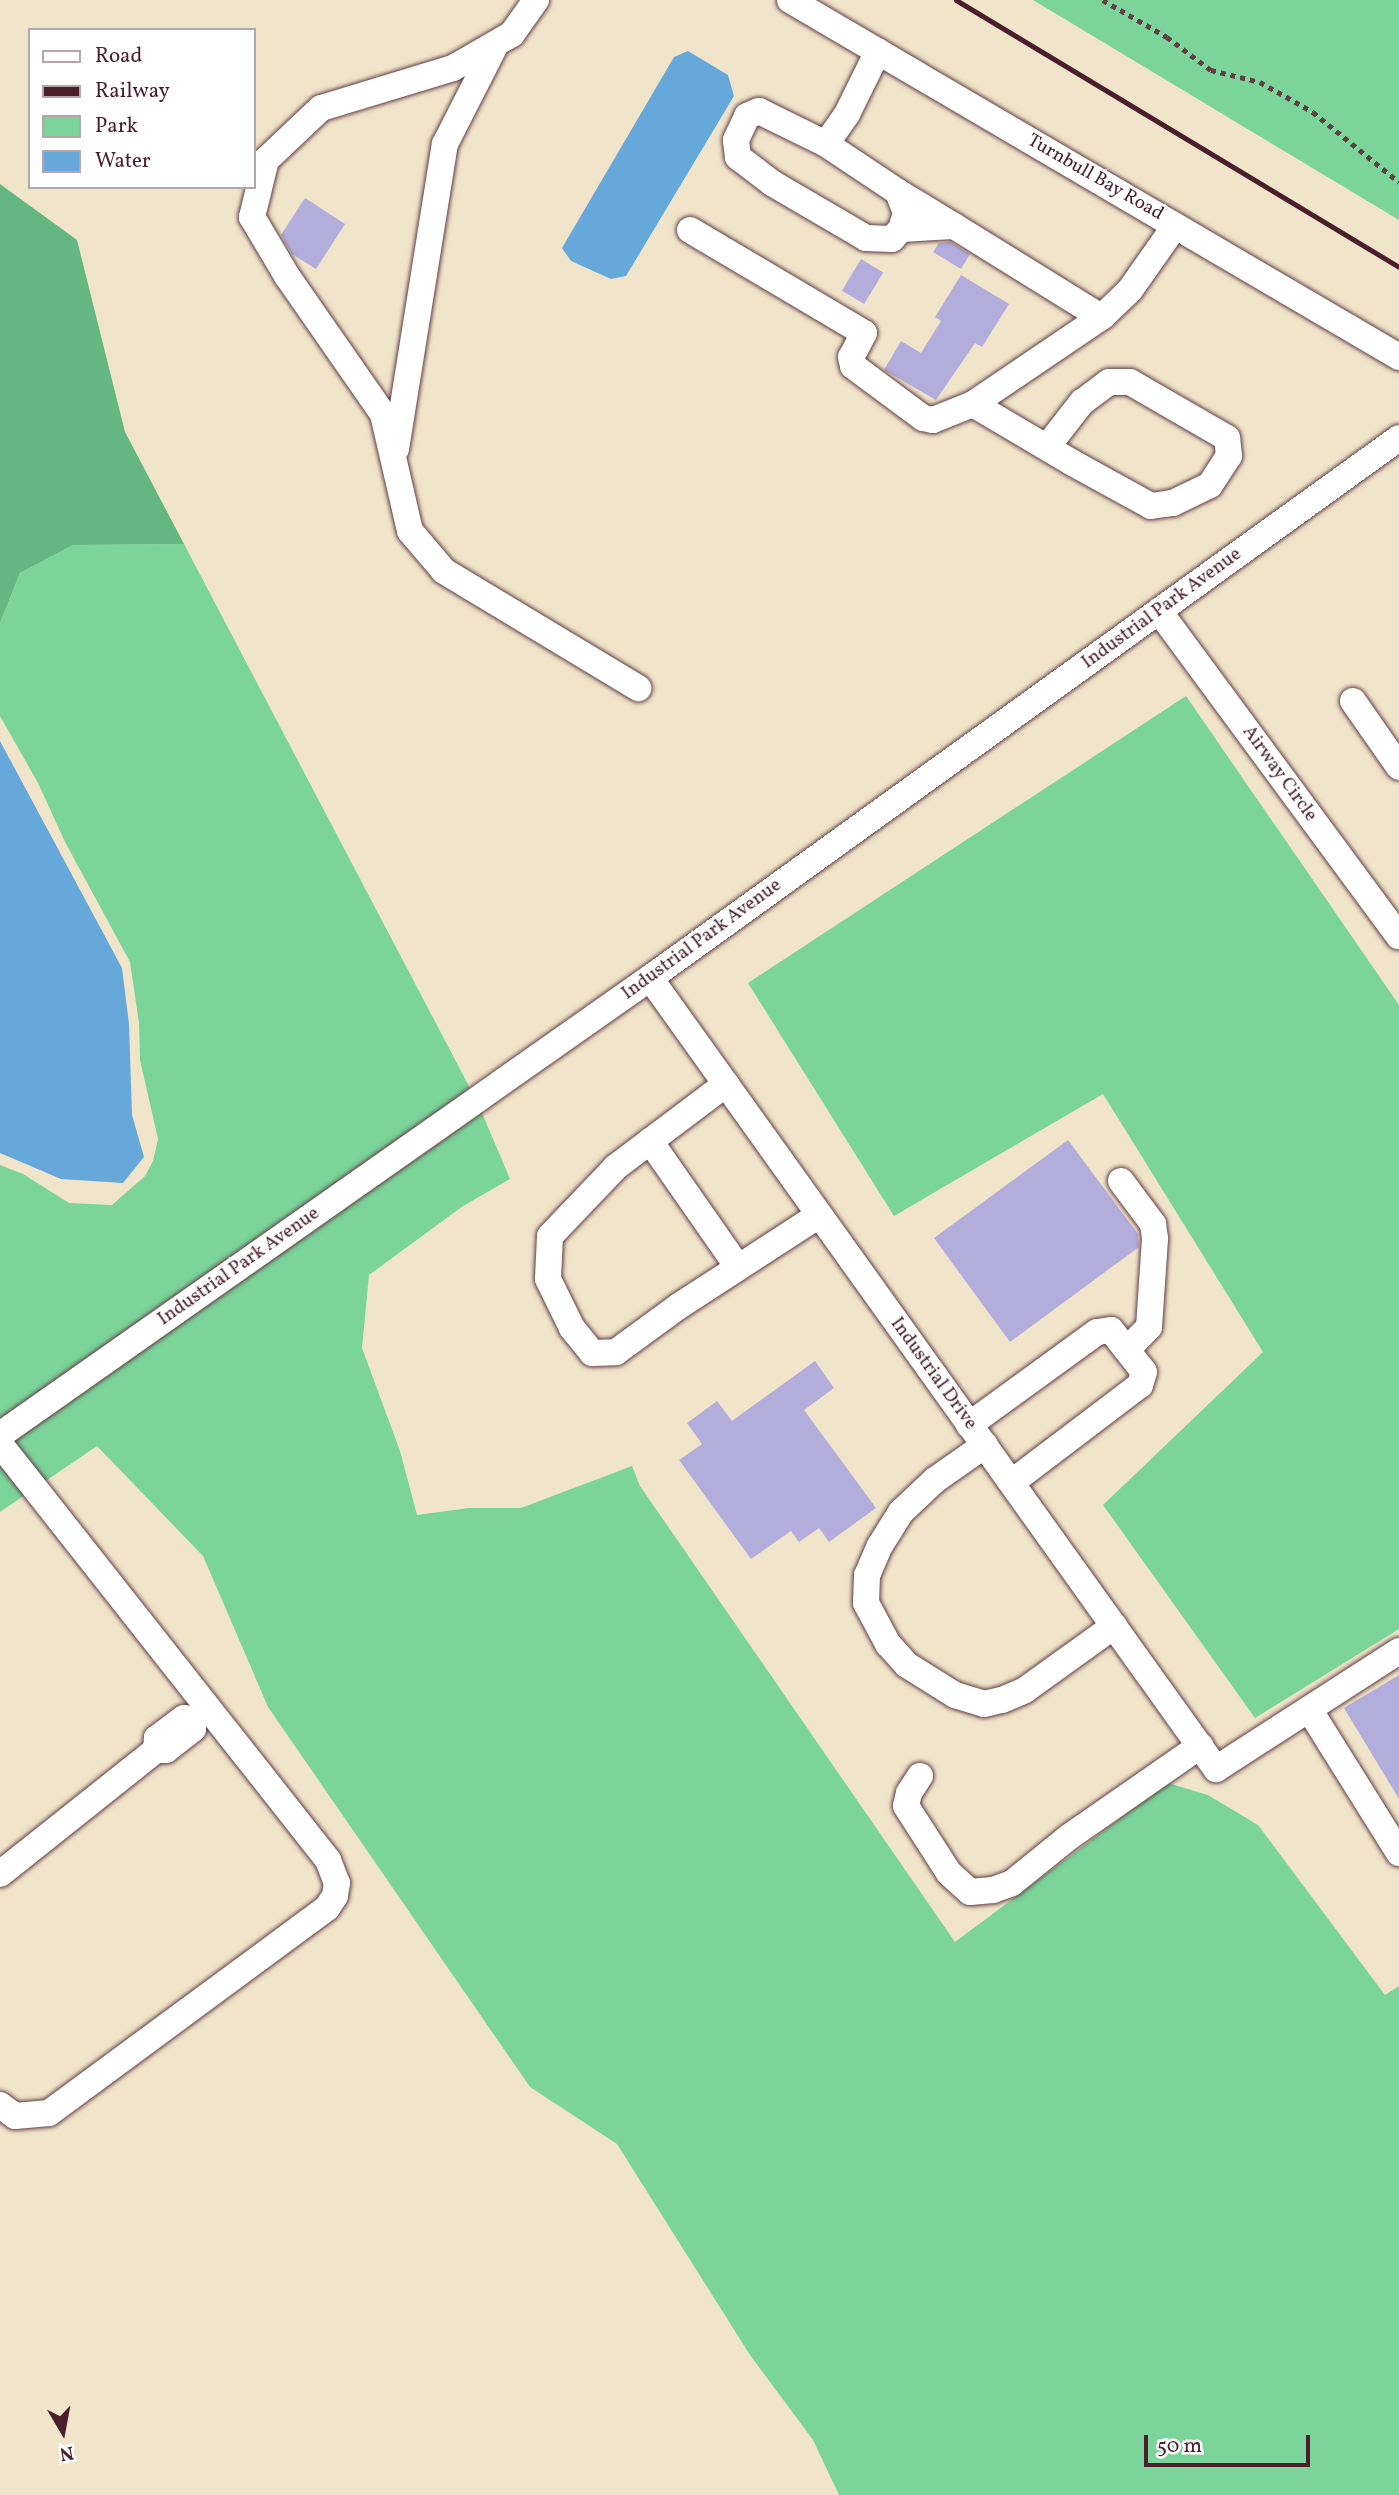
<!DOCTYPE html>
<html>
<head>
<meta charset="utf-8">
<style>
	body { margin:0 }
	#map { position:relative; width:1399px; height:2495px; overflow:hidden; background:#f0e5ca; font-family:Vollkorn,serif }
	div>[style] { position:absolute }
	.green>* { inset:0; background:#7bd59b }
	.forest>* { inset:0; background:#64b683 }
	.water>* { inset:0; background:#66a8da }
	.building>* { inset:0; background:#b3addc; transform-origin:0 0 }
	.path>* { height:4.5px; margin-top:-2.25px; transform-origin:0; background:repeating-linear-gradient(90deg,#633d43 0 5px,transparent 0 10px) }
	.roads { filter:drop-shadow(0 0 2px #633d43) drop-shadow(0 0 2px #633d43) }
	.minor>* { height:26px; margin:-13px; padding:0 13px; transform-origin:13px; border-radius:13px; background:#fff }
	.rail>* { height:5px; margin:-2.5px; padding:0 2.5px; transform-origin:2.5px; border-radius:2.5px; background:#4a1f2b }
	span { translate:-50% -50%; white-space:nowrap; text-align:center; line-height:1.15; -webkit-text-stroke:5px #fff; paint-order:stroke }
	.street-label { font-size:19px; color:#4a1f2b }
	.legend { position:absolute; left:28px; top:28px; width:228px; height:161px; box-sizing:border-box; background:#fff; border:2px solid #b7a5aa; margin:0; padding:9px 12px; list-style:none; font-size:21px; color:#4a1f2b }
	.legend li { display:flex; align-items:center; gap:14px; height:35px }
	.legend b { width:35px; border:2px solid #b7a5aa }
	.north { position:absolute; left:28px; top:2397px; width:70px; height:70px; -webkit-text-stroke:5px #fff; paint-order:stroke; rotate:170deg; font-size:19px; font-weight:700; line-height:28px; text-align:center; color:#4a1f2b }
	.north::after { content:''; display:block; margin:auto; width:24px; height:32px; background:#4a1f2b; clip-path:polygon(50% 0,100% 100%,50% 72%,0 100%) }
	.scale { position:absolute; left:1144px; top:2435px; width:166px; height:32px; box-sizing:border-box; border:4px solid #4a1f2b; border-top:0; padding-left:9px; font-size:21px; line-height:24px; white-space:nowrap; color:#4a1f2b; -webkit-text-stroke:5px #fff; paint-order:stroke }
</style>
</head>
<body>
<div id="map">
	<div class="green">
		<i style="clip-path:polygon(1033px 0,1399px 0,1399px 220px)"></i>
		<i style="clip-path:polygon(184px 544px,471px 1090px,0 1419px,0 1165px,23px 1174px,69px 1203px,112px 1205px,145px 1176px,153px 1161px,158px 1139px,140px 1060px,139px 1023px,130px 962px,65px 842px,38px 783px,0 716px,0 623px,20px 573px,73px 545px)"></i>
		<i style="clip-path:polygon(1186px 696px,1399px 1005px,1399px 1629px,1255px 1718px,1103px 1505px,1263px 1352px,1103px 1094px,894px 1216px,748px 983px)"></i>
		<i style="clip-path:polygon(482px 1113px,510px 1179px,463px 1206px,369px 1275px,362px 1348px,400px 1451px,417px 1515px,469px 1508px,521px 1508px,632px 1466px,640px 1486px,955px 1942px,1168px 1783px,1208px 1795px,1258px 1825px,1385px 1995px,1399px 1986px,1399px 2495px,839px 2495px,813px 2440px,750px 2355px,617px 2144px,530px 2087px,268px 1707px,203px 1556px,97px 1446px,0 1512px,0 1450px)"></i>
	</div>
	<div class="forest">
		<i style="clip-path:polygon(0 184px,77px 240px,125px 432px,184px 544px,73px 545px,20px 573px,0 623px)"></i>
	</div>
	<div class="water">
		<i style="clip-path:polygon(688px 51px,728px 75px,734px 96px,626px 276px,611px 279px,571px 261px,562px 248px,674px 57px)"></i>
		<i style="clip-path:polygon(0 741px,122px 968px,129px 1024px,132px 1115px,144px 1157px,123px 1183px,61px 1179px,0 1153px)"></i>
	</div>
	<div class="building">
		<i style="clip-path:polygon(305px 198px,345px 224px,316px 269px,292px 254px,281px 235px)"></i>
		<i style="clip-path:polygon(950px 242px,970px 254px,961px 269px,933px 252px,939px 243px)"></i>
		<i style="left:861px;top:259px;width:26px;height:37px;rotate:31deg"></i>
		<i style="clip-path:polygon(961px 275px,1009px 304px,982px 347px,975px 343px,936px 400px,884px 370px,901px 341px,921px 353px,941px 321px,935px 317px)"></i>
		<i style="clip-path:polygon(1068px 1140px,1138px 1234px,1139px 1247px,1010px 1342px,934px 1238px)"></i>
		<i style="clip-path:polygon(815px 1361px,834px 1388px,804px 1410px,876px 1508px,829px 1542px,819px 1528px,799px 1542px,791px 1531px,751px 1559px,679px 1460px,702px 1444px,687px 1423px,717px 1401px,732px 1421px)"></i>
		<i style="clip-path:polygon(1399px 1675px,1399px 1799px,1344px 1708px)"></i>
	</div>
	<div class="path">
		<i style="left:1103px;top:0;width:74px;rotate:30deg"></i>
		<i style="left:1167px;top:37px;width:55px;rotate:36.9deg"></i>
		<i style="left:1211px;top:70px;width:50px;rotate:13.8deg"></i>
		<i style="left:1260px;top:82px;width:61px;rotate:29.5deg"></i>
		<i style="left:1313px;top:112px;width:111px;rotate:39.1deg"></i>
	</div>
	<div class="roads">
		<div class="minor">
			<i style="left:536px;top:0;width:42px;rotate:125.2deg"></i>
			<i style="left:512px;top:34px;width:68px;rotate:150deg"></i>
			<i style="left:453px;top:68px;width:138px;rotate:163.1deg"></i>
			<i style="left:321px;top:108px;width:76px;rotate:136.6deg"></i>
			<i style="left:266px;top:160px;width:59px;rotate:103.8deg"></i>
			<i style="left:252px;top:217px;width:69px;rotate:59.3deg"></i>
			<i style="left:287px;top:276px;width:168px;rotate:55.2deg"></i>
			<i style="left:383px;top:414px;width:120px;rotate:77deg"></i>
			<i style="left:410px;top:531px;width:52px;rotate:49.6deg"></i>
			<i style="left:444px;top:571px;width:227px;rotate:31.1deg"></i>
			<i style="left:790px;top:0;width:706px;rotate:30.38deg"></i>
			<i style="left:759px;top:111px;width:75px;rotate:26.2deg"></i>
			<i style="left:826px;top:144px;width:87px;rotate:33.7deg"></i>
			<i style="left:898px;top:192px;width:22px;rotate:69deg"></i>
			<i style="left:906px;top:213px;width:17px;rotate:107deg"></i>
			<i style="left:901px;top:229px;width:13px;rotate:132deg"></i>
			<i style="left:892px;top:239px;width:26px;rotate:-178deg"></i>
			<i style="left:866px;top:238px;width:109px;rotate:-149.7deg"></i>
			<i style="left:772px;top:183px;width:43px;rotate:-142.6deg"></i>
			<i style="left:738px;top:157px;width:17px;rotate:-97deg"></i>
			<i style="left:736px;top:140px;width:26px;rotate:-65deg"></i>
			<i style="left:747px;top:116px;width:13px;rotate:-23deg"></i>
			<i style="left:826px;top:144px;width:37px;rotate:-55deg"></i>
			<i style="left:847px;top:114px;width:70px;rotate:-63.8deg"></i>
			<i style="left:898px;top:192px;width:66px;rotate:31.3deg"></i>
			<i style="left:954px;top:226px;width:53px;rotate:176.8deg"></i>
			<i style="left:954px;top:226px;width:173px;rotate:31.8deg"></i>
			<i style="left:690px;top:230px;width:202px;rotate:30.6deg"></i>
			<i style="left:864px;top:333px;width:27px;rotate:118deg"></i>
			<i style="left:851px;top:357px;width:9px;rotate:77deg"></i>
			<i style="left:853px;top:366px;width:87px;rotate:36.6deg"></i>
			<i style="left:923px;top:418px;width:10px;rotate:11deg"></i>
			<i style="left:933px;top:420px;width:43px;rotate:-21.8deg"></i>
			<i style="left:973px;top:404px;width:157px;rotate:-34.1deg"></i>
			<i style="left:1103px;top:316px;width:37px;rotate:-44deg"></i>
			<i style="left:1130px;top:290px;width:78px;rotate:-54.9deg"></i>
			<i style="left:973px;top:404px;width:114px;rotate:30.6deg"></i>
			<i style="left:1071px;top:462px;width:91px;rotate:28.8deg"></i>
			<i style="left:1151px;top:506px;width:22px;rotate:-8deg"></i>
			<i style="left:1173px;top:503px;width:41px;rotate:-25.9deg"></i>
			<i style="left:1210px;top:485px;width:35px;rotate:-57deg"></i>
			<i style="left:1229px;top:456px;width:18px;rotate:-96deg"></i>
			<i style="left:1227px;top:438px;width:112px;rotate:-150deg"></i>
			<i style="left:1130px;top:382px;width:21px;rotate:180deg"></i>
			<i style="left:1109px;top:382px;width:34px;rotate:143deg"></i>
			<i style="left:1082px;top:402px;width:57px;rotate:127.9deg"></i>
			<i style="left:396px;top:449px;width:309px;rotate:-80.9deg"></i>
			<i style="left:445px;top:144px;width:112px;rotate:-63deg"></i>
			<i style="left:1159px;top:611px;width:404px;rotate:53.6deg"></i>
			<i style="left:1353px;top:701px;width:80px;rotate:55.1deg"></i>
			<i style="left:650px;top:978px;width:973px;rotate:54.41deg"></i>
			<i style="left:1216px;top:1769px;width:218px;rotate:-32.8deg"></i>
			<i style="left:726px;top:1084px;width:138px;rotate:143deg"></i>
			<i style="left:616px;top:1167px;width:95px;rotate:133.7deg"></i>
			<i style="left:550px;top:1236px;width:43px;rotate:92.7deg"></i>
			<i style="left:548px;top:1279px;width:55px;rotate:63.9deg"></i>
			<i style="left:572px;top:1328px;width:32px;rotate:51deg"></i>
			<i style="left:592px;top:1353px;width:24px;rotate:-2deg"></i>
			<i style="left:616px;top:1352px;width:78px;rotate:-36.1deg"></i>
			<i style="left:679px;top:1306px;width:167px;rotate:-33deg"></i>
			<i style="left:650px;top:1141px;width:154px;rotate:55.1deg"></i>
			<i style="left:1121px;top:1181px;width:54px;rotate:53.3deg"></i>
			<i style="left:1153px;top:1224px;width:15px;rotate:82deg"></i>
			<i style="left:1155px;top:1239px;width:88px;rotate:93.9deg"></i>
			<i style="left:1149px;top:1327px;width:32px;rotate:134deg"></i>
			<i style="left:969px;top:1425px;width:158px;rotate:-36deg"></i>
			<i style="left:1097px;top:1332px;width:14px;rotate:-8deg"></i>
			<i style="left:1111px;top:1330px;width:53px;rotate:51.8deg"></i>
			<i style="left:1144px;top:1372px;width:14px;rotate:107deg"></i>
			<i style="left:1140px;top:1385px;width:161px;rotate:142.8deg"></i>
			<i style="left:0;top:1435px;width:795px;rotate:-35.11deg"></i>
			<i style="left:650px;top:978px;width:923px;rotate:-35.79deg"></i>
			<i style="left:0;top:1444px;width:530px;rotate:51.75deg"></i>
			<i style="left:328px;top:1860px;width:25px;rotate:69deg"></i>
			<i style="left:337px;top:1883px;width:13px;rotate:99deg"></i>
			<i style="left:335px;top:1896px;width:14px;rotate:124deg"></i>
			<i style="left:327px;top:1908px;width:345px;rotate:143.6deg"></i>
			<i style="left:49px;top:2113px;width:34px;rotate:175deg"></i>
			<i style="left:15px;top:2116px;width:19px;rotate:-144deg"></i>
			<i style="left:985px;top:1445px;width:61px;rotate:145deg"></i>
			<i style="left:935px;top:1480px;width:47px;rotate:136.7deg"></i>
			<i style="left:901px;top:1512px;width:39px;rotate:122deg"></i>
			<i style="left:880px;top:1545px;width:33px;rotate:113deg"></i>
			<i style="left:867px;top:1575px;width:28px;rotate:92deg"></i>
			<i style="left:866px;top:1603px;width:47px;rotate:61.8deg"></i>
			<i style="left:888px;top:1644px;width:28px;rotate:48deg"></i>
			<i style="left:907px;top:1665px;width:57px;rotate:32deg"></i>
			<i style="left:955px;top:1695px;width:30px;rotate:17deg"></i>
			<i style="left:984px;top:1704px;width:18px;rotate:-13deg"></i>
			<i style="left:1002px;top:1700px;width:25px;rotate:-23deg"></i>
			<i style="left:1025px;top:1690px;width:110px;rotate:-35.7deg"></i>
			<i style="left:1309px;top:1709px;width:170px;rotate:58deg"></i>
			<i style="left:920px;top:1776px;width:20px;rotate:123deg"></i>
			<i style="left:909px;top:1793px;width:13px;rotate:103deg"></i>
			<i style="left:906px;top:1806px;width:80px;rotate:57.3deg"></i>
			<i style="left:949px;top:1873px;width:28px;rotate:42deg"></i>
			<i style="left:970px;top:1892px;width:23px;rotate:-5deg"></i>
			<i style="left:993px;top:1890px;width:20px;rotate:-20deg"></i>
			<i style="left:1012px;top:1883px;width:73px;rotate:-38.9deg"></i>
			<i style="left:1069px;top:1837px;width:160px;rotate:-34.8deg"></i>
			<i style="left:0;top:1874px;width:199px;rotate:-38.5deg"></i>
			<i style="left:156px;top:1750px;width:10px"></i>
			<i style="left:166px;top:1750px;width:34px;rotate:-38deg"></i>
			<i style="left:193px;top:1729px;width:9px;rotate:-90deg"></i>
			<i style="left:193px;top:1720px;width:9px;rotate:-167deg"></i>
			<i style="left:184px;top:1718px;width:34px;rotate:143deg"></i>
			<i style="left:157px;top:1738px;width:12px;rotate:95deg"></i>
		</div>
	</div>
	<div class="rail">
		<i style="left:956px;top:0;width:517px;rotate:31.08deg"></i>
	</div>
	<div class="street-label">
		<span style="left:1095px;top:178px;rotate:30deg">Turnbull Bay Road</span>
		<span style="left:1162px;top:609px;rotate:-36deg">Industrial Park Avenue</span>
		<span style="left:1279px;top:774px;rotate:54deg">Airway Circle</span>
		<span style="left:702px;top:940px;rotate:-36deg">Industrial Park Avenue</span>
		<span style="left:239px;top:1267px;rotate:-35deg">Industrial Park Avenue</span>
		<span style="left:933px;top:1374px;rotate:54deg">Industrial Drive</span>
	</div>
	<ul class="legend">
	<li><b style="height:9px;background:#fff"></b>Road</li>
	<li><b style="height:9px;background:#4a1f2b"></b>Railway</li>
	<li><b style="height:19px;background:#7bd59b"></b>Park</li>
	<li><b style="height:19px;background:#66a8da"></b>Water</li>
	</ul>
	<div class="north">N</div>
	<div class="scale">50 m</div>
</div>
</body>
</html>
